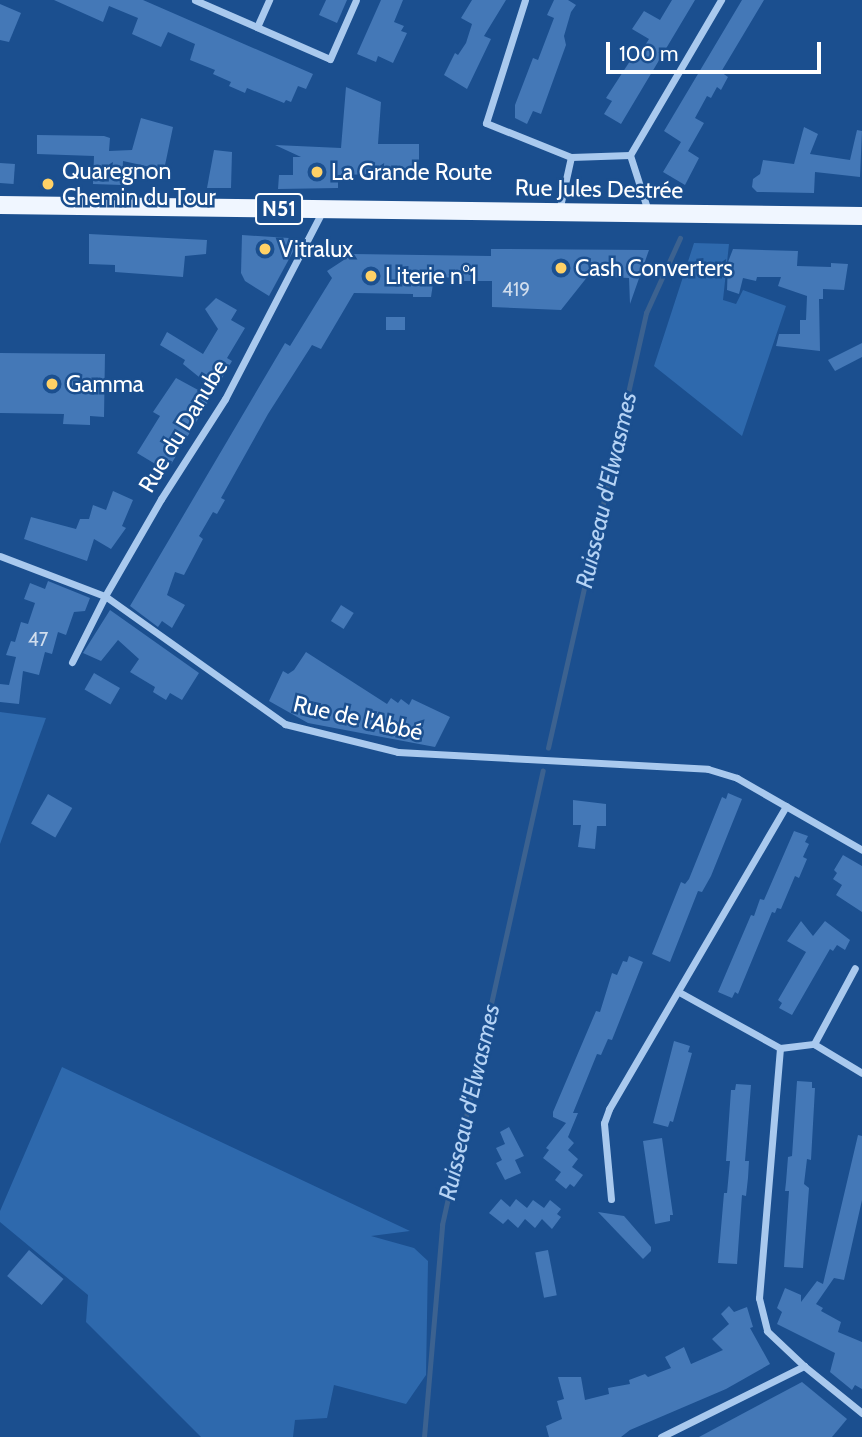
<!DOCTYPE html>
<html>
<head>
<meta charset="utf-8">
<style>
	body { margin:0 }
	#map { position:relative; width:862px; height:1437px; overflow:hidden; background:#1b4f8f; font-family:Cabin,sans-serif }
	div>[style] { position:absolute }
	.green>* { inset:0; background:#2e69ad }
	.stream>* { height:4.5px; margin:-2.25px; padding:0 2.25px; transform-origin:2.25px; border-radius:2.25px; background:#3c6290 }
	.building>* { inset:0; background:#4478b7; transform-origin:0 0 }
	.street>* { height:7px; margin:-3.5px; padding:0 3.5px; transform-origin:3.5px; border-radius:3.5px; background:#a9c9ee }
	.primary>* { height:18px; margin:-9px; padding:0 9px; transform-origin:9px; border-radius:9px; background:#f0f6ff }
	.dots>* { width:19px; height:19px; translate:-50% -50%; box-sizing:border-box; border:4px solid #1b4f8f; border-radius:50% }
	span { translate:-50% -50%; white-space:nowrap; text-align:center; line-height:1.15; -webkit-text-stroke:5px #1b4f8f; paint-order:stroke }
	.number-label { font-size:19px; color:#d0dded }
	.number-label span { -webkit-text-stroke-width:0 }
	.shield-label span { padding:2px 5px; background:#1b4f8f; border:2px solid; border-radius:5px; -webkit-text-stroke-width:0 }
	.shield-label { font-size:21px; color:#fff; font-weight:700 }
	.poi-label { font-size:23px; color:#fff }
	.left { translate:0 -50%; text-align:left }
	.street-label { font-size:23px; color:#fff }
	.water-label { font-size:24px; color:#b5d3f5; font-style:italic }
	.scale { position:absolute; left:606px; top:42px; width:215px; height:32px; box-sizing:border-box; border:4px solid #fff; border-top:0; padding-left:9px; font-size:21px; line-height:24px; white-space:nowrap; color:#fff; -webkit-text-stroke:5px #1b4f8f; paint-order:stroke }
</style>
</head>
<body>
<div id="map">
	<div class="green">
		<i style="clip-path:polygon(694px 243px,729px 244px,723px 300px,736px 304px,743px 290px,786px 306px,742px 436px,654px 366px)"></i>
		<i style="clip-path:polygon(0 712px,46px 718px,0 844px)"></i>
		<i style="clip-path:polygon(62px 1067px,410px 1231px,371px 1236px,414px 1248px,428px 1261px,426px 1375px,406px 1404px,334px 1385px,327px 1418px,295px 1420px,293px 1437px,201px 1437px,86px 1322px,88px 1295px,0 1222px,0 1211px)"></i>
	</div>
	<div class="stream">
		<i style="left:548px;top:748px;width:446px;rotate:-77.3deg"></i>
		<i style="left:646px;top:313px;width:82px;rotate:-65.6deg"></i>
		<i style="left:424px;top:1437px;width:213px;rotate:-85.1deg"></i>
		<i style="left:442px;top:1225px;width:465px;rotate:-77.5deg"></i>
	</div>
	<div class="building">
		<i style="clip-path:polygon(54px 0,143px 0,313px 74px,306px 89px,298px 86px,291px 102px,286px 100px,284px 103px,247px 88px,245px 93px,229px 86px,231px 82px,213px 74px,215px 70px,190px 60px,195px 44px,168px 32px,161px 47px,132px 34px,138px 18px,109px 6px,103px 22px)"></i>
		<i style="clip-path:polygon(326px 0,347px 0,337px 23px,319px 15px)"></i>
		<i style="clip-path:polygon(381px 0,403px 0,394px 22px,404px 26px,401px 31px,407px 33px,393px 63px,378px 56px,376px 62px,357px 54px)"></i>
		<i style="clip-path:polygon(472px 0,506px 0,484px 36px,491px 39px,467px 89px,444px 75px,455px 53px,458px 55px,466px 43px,472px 24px,461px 18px)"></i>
		<i style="clip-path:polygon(554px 0,568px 0,576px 5px,571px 12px,564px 36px,566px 45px,541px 114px,533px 111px,527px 124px,515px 118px,515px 105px,533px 58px,538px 60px,554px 18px,547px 15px)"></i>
		<i style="clip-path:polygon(672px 0,695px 0,621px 124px,604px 114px,612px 101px,606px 98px,630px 61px,634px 63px,649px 39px,632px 29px,644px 11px,660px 20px)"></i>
		<i style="clip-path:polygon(742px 0,764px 0,721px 72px,728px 77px,721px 90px,717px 87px,711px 98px,707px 96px,695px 118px,704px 123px,688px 151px,699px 158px,685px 185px,663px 172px,681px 142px,664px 131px)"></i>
		<i style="clip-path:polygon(0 4px,21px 13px,9px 42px,0 40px)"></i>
		<i style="clip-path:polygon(346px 87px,381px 102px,378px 144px,419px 144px,419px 173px,338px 175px,338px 188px,278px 189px,279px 175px,293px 175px,293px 157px,301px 157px,275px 145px,341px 148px)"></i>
		<i style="clip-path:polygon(141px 118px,173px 127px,164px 170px,123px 161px,122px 185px,93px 184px,94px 156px,37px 154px,37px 135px,104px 136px,110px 138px,109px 151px,132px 150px)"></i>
		<i style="clip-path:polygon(804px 127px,818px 134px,810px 154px,850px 160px,857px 130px,862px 131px,860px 177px,815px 172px,814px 193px,757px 192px,752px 187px,753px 179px,760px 174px,763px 160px,794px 164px)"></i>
		<i style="clip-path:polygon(214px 150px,232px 152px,231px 188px,207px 188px)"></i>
		<i style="left:0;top:163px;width:15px;height:20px;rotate:4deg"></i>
		<i style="clip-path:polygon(89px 234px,207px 240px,206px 254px,185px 256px,183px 277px,115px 272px,115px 265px,89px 264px)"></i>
		<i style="clip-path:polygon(242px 235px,289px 238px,294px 243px,295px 248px,269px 296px,245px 281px,241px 273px)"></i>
		<i style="clip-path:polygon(491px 249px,649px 250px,630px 304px,629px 278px,588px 276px,561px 310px,492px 307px,492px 281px,462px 281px,460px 278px,434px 277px,431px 297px,413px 297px,413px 294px,354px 293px,321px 349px,312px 345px,268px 414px,221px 498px,225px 500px,217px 514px,213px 512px,199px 536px,203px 539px,184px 575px,175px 572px,167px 595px,185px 605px,172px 628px,162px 621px,158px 627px,130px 606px,285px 343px,290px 346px,332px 278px,327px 271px,353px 254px,491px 256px)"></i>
		<i style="clip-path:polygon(733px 249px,798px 251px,797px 266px,831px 267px,831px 263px,848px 264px,844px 290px,823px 289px,823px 299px,819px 299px,820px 351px,776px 346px,779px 334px,800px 334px,800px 320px,806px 320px,807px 296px,778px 286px,781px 277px,757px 277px,756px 281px,743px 278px,739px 294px,727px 290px,728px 262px)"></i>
		<i style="clip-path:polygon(216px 298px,237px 310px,231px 320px,245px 328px,227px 358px,232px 361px,215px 390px,183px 364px,185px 360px,160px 345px,167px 332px,203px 354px,218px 329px,205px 309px)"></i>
		<i style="left:386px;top:317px;width:19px;height:13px"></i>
		<i style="clip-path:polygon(862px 343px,862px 357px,835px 371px,828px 360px)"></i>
		<i style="clip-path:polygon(0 353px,105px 354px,104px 417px,90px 416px,90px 425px,63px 424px,64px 414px,0 413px)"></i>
		<i style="clip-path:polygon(176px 378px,211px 397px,167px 471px,137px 453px,160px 416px,153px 412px)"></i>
		<i style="clip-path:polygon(113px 491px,133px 500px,122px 526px,126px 528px,111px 549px,94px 539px,87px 561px,24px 539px,31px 517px,76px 529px,80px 519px,89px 519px,93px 505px,106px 510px)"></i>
		<i style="clip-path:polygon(48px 581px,90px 598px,85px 611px,74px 612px,66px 635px,58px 632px,52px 654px,45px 652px,39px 675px,23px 671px,19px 704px,0 702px,0 684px,9px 685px,16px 657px,6px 655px,11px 641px,15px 642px,21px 622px,28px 624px,35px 603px,24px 599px,30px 583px,45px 589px)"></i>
		<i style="left:341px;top:605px;width:15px;height:19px;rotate:32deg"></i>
		<i style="clip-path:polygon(110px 610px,199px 673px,182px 700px,170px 693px,166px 700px,153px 692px,155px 687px,130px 672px,139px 659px,118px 640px,101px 661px,83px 653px)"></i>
		<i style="clip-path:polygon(306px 652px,387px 704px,391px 698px,398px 703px,401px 699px,409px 705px,412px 699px,450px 717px,435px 747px,308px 723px,269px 701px,283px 671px,288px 674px,294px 670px)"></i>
		<i style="left:94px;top:673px;width:30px;height:19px;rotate:30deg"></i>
		<i style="clip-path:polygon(728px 793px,742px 799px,711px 876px,702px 892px,698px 891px,670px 962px,652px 954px,681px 882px,685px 884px,689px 879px,722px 797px,726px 799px)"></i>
		<i style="left:48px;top:794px;width:28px;height:34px;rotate:30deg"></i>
		<i style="clip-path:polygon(573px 800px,606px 804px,606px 826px,597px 826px,595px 849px,578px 847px,581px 825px,573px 825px)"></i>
		<i style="clip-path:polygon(794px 831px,808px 836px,805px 842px,809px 844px,803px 857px,807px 859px,799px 878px,795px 876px,781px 909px,777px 908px,775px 913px,772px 912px,738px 994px,735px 992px,732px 998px,718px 992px,751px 915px,754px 916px,760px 899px,764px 900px)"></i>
		<i style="clip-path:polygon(843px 855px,862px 866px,862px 912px,836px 895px,842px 885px,833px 879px,837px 873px,834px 870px)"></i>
		<i style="clip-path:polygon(801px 921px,813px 936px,825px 921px,850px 940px,845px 950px,837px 945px,833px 951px,830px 949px,792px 1015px,779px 1008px,782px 1003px,778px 1000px,806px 952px,787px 941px)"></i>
		<i style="clip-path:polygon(629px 956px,643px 962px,612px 1040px,608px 1039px,601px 1055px,597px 1054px,573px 1113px,578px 1113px,568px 1137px,574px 1143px,568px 1150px,578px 1159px,572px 1167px,583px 1175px,574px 1187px,570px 1184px,566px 1189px,555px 1180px,561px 1172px,543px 1158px,549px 1150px,546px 1148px,566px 1123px,553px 1117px,553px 1112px,596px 1011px,600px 1012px,612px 973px,617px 975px,623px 961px,627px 962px)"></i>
		<i style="clip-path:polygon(674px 1041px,690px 1046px,688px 1052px,692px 1053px,673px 1122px,670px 1121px,668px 1127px,653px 1123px)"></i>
		<i style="clip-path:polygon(797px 1081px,812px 1082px,812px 1088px,815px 1088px,811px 1160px,807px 1159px,804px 1184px,809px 1188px,803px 1268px,784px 1267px,789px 1191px,785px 1191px,786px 1182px,788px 1157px,792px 1156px)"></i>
		<i style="clip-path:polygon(736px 1084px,751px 1085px,745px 1161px,749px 1161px,748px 1178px,746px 1196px,742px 1195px,737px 1264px,718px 1263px,724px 1193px,727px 1193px,730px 1161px,726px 1161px,731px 1090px,735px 1090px)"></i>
		<i style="clip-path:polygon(509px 1127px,524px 1156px,515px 1160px,521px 1173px,505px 1180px,496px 1163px,502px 1160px,496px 1148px,505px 1144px,500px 1132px)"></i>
		<i style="clip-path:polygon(858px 1135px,862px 1136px,862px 1200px,844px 1280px,834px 1278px,816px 1304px,823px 1308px,821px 1311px,841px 1322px,838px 1332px,862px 1342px,862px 1389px,855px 1385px,852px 1390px,830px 1372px,835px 1353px,777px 1324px,782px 1312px,777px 1308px,785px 1288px,801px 1295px,801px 1302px,817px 1281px,823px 1284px)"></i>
		<i style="clip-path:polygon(662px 1138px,673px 1215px,670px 1215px,670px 1221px,655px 1224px,643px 1141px)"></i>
		<i style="clip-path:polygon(501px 1199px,510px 1207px,516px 1199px,527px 1208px,533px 1200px,544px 1208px,550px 1200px,561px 1209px,557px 1214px,561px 1217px,552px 1229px,542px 1219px,535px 1228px,525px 1219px,518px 1228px,508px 1219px,503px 1224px,489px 1213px)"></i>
		<i style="clip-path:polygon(598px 1212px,624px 1216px,651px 1247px,651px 1251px,643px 1259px)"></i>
		<i style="left:29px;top:1250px;width:45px;height:34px;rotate:40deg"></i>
		<i style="left:548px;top:1250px;width:46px;height:13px;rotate:79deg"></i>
		<i style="clip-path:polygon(729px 1306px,734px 1312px,747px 1307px,753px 1327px,750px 1328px,770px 1364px,726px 1389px,630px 1430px,621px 1437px,549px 1437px,546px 1426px,562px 1419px,557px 1401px,564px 1399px,558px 1377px,581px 1377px,585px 1400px,609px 1394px,608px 1388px,630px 1384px,629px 1380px,645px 1374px,648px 1377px,671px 1368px,665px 1357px,684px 1347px,691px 1364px,723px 1350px,712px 1339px,729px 1324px,721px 1314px)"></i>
		<i style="clip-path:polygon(802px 1382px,847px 1419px,832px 1437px,699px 1437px)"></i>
	</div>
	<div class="street">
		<i style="left:195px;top:0;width:147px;rotate:23.6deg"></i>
		<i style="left:330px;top:59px;width:64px;rotate:-66.2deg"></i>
		<i style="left:525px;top:0;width:129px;rotate:107.6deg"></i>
		<i style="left:486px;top:123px;width:92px;rotate:21.8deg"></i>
		<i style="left:571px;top:157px;width:59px;rotate:-1.9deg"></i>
		<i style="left:257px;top:27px;width:30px;rotate:-66deg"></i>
		<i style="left:630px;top:155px;width:180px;rotate:-59.6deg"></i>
		<i style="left:630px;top:155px;width:59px;rotate:72.2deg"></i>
		<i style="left:559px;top:211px;width:55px;rotate:-77.5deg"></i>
		<i style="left:0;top:556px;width:112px;rotate:20.9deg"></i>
		<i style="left:105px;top:596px;width:221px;rotate:35.4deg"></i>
		<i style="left:285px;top:724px;width:116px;rotate:13.9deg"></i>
		<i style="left:398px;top:752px;width:310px;rotate:3.1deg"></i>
		<i style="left:708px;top:769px;width:30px;rotate:17deg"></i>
		<i style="left:737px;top:778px;width:144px;rotate:29.9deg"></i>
		<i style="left:72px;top:662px;width:74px;rotate:-63.4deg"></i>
		<i style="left:105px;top:596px;width:112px;rotate:-60deg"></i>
		<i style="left:161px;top:499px;width:119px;rotate:-57.4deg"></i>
		<i style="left:225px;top:399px;width:213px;rotate:-62.6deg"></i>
		<i style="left:679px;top:992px;width:115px;rotate:29deg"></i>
		<i style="left:780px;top:1048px;width:34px;rotate:-7deg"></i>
		<i style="left:814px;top:1044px;width:56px;rotate:31.1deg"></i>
		<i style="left:814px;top:1044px;width:86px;rotate:-61.7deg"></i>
		<i style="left:780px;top:1048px;width:251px;rotate:94.8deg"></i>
		<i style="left:759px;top:1298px;width:34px;rotate:76deg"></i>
		<i style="left:767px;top:1331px;width:51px;rotate:43.4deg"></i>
		<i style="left:611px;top:1199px;width:76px;rotate:-95.3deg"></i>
		<i style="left:604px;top:1123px;width:15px;rotate:-70deg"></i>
		<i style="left:609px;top:1109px;width:351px;rotate:-59.7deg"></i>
		<i style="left:661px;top:1437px;width:160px;rotate:-26.4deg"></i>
		<i style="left:804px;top:1366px;width:75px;rotate:39deg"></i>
	</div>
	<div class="primary">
		<i style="left:0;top:205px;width:862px;rotate:0.73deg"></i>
	</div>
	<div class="dots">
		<i style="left:317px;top:172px;background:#ffd166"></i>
		<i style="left:48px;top:184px;background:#ffd166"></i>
		<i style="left:265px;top:249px;background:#ffd166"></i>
		<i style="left:561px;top:268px;background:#ffd166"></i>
		<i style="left:371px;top:276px;background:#ffd166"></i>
		<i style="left:52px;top:384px;background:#ffd166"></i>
	</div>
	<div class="number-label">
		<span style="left:516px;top:290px">419</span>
		<span style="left:38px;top:640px">47</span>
	</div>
	<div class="shield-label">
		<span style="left:279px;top:209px">N51</span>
	</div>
	<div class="poi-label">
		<span class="left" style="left:62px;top:184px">Quaregnon<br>Chemin du Tour</span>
		<span class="left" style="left:331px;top:172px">La Grande Route</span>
		<span class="left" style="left:279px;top:249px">Vitralux</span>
		<span class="left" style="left:575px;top:268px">Cash Converters</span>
		<span class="left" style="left:385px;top:276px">Literie n°1</span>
		<span class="left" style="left:66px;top:384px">Gamma</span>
	</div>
	<div class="street-label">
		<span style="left:599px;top:189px;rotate:1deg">Rue Jules Destrée</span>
		<span style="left:183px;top:426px;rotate:-59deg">Rue du Danube</span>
		<span style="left:358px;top:718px;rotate:13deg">Rue de l'Abbé</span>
	</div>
	<div class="water-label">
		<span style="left:606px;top:490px;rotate:-77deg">Ruisseau d'Elwasmes</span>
		<span style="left:469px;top:1102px;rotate:-77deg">Ruisseau d'Elwasmes</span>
	</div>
	<div class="scale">100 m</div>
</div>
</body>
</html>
